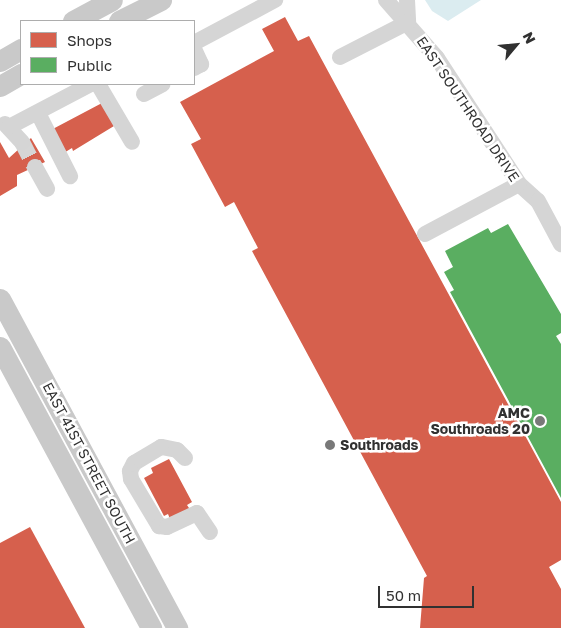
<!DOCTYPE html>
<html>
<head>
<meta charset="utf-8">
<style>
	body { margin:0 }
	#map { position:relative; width:561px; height:628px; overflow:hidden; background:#fff; font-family:"Golos Text",sans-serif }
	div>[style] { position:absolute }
	.water>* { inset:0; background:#dbecf0 }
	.shops>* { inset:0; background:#d6604d }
	.public>* { inset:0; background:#5aae61 }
	.minor-tunnel>* { height:16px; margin-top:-8px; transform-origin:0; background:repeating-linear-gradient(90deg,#d6d6d6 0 16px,transparent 0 24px) }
	.minor>* { height:16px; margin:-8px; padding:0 8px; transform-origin:8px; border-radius:8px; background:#d5d5d5 }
	.major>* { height:21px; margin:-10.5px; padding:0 10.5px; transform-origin:10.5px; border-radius:10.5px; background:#c9c9c9 }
	.dots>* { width:14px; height:14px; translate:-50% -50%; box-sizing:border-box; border:2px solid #fff; border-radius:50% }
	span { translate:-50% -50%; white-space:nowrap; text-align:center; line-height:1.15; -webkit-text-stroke:5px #fff; paint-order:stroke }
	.street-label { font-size:14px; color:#313131 }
	.poi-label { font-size:14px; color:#313131; font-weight:700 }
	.right { translate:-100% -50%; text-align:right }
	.left { translate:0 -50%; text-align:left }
	.legend { position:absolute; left:20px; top:20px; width:175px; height:65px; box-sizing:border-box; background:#fff; border:1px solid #adadad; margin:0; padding:6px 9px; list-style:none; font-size:15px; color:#313131 }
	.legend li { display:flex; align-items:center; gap:10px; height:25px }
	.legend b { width:25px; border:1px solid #adadad }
	.north { position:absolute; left:491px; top:20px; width:50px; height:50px; -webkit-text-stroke:4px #fff; paint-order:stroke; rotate:62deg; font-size:14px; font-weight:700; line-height:20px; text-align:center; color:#313131 }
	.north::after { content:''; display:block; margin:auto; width:18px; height:22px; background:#313131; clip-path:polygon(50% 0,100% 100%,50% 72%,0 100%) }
	.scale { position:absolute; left:378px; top:586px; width:96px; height:22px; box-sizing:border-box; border:2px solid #313131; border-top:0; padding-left:6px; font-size:15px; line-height:18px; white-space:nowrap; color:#313131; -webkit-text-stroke:4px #fff; paint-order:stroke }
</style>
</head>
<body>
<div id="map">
	<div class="water">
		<i style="clip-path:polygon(425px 0,481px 0,448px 21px,432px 11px)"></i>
	</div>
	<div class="shops">
		<i style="clip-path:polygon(285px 17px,298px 41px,309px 36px,561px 502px,561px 560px,549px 567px,561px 589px,561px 628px,420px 628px,424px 578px,427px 576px,252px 251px,258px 248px,234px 202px,225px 207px,191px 144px,201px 139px,180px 102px,274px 51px,262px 29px)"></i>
		<i style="clip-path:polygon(102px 103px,114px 126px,73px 151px,72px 148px,62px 154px,49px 131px)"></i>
		<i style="clip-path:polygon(31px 138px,45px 162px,17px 175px,17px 186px,0 196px,0 142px,9px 158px)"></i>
		<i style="clip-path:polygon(169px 459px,192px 502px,187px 505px,191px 511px,170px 519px,168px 514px,164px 516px,144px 478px,153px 473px,151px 468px)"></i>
		<i style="clip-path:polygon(30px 527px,85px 628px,0 628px,0 543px)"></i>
	</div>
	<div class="public">
		<i style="clip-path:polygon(508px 224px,561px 314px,561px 333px,556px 336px,561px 344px,561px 498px,450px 292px,454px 290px,444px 272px,453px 267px,445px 251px,488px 228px,491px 233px)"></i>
	</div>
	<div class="minor-tunnel">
		<i style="left:22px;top:142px;width:28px;rotate:63deg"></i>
	</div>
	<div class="minor">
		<i style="left:386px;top:0;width:77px;rotate:48.7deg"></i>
		<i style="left:437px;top:58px;width:150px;rotate:56.9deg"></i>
		<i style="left:519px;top:184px;width:25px;rotate:42deg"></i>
		<i style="left:538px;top:201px;width:49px;rotate:61.9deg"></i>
		<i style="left:407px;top:0;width:22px;rotate:87deg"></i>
		<i style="left:194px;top:43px;width:92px;rotate:-28deg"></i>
		<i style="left:194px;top:49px;width:17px;rotate:65deg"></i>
		<i style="left:201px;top:64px;width:8px;rotate:150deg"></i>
		<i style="left:340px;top:57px;width:76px;rotate:-27.2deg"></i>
		<i style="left:98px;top:84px;width:67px;rotate:59.6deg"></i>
		<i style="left:144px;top:94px;width:21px;rotate:-28deg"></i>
		<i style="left:38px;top:113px;width:71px;rotate:63.1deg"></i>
		<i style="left:5px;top:124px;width:25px;rotate:47deg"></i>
		<i style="left:9px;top:127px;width:93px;rotate:-27.7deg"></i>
		<i style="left:35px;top:167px;width:25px;rotate:61deg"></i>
		<i style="left:425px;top:234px;width:106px;rotate:-28deg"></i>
		<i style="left:185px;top:458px;width:11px;rotate:-135deg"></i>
		<i style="left:177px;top:450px;width:16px;rotate:-169deg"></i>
		<i style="left:161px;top:447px;width:31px;rotate:149deg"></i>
		<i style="left:134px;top:463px;width:9px;rotate:117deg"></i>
		<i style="left:130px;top:471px;width:8px;rotate:83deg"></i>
		<i style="left:131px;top:479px;width:55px;rotate:59.2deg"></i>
		<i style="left:159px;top:526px;width:8px;rotate:7deg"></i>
		<i style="left:167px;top:527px;width:33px;rotate:-25deg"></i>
		<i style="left:197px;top:513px;width:23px;rotate:56deg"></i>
	</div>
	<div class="major">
		<i style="left:73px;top:21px;width:44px;rotate:-28.3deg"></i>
		<i style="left:119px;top:21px;width:47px;rotate:-26.6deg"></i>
		<i style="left:0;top:61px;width:24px;rotate:-30deg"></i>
		<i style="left:0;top:86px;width:24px;rotate:-30deg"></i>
		<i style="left:0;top:299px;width:374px;rotate:61.7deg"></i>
		<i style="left:0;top:347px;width:319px;rotate:61.7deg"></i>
	</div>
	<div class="dots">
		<i style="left:540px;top:421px;background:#797979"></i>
		<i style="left:330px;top:445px;background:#797979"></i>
	</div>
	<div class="street-label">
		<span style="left:468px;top:109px;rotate:56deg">EAST SOUTHROAD DRIVE</span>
		<span style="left:89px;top:463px;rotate:62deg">EAST 41ST STREET SOUTH</span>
	</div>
	<div class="poi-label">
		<span class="right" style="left:530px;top:421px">AMC<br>Southroads 20</span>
		<span class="left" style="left:340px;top:445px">Southroads</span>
	</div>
	<ul class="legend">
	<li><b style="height:14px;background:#d6604d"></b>Shops</li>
	<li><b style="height:14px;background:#5aae61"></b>Public</li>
	</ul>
	<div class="north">N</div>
	<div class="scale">50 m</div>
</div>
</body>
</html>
